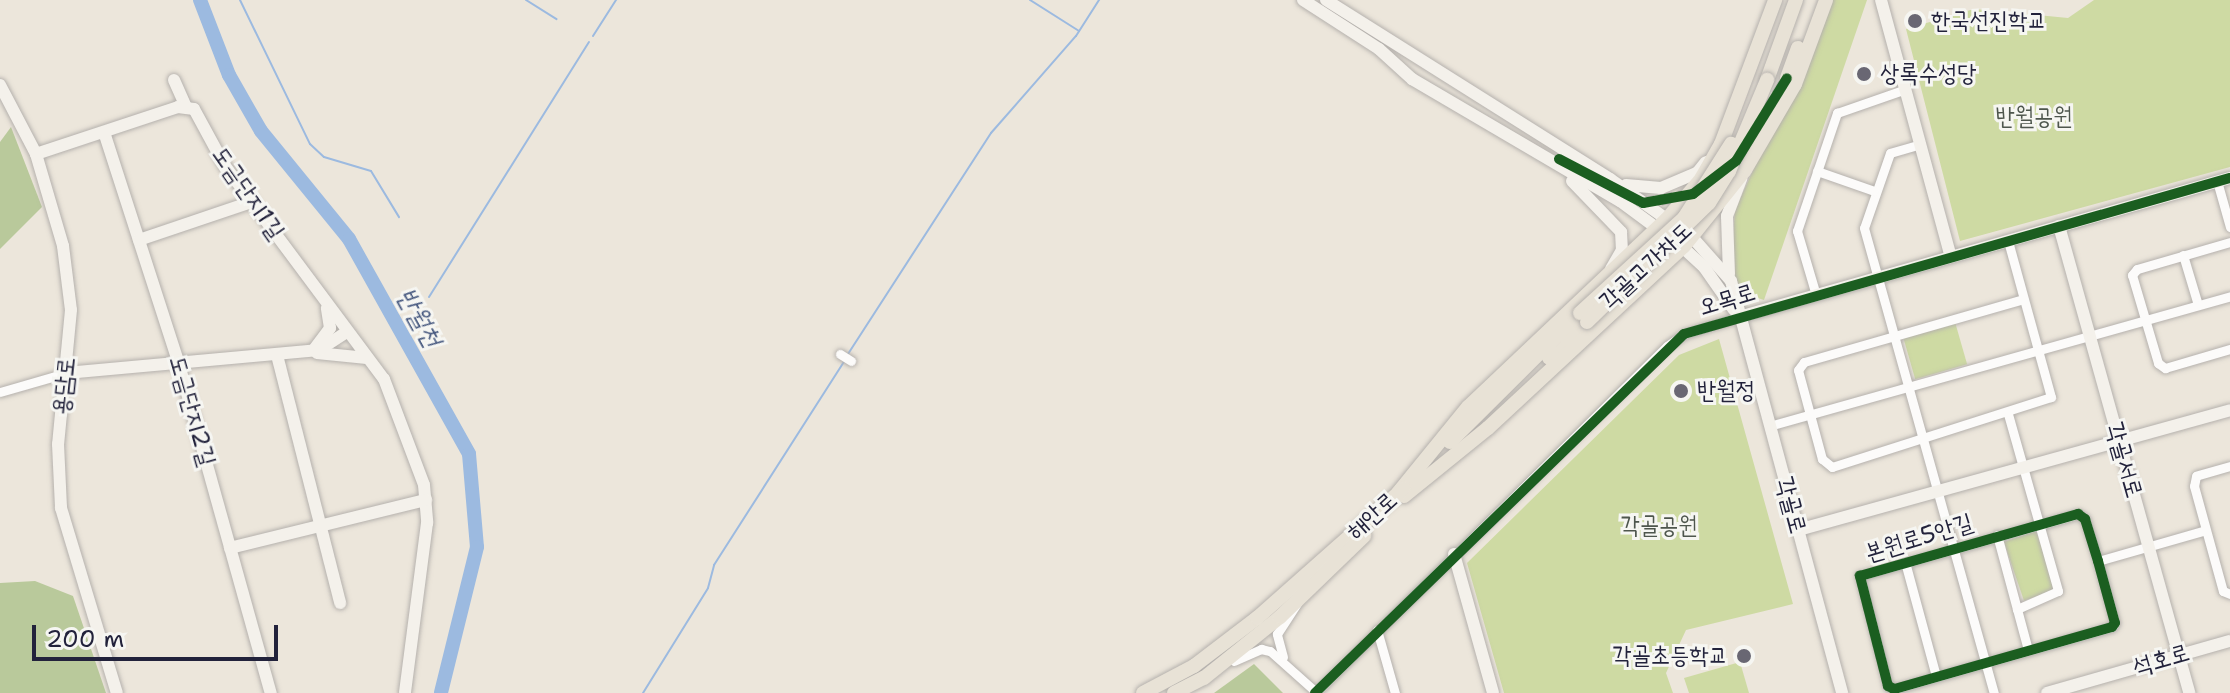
<!DOCTYPE html>
<html>
<head>
<meta charset="utf-8">
<style>
	body { margin:0 }
	#map { position:relative; width:2230px; height:693px; overflow:hidden; background:#ece6db; font-family:"Shantell Sans","Poor Story",sans-serif }
	div>[style] { position:absolute }
	.green>* { inset:0; background:#cedaa3; transform-origin:0 0 }
	.forest>* { inset:0; background:#b9c99b }
	.stream>* { height:2px; margin:-1px; padding:0 1px; transform-origin:1px; border-radius:1px; background:#9cbae0 }
	.river>* { height:14px; margin:-7px; padding:0 7px; transform-origin:7px; border-radius:7px; background:#9cbae0 }
	.secondary-tunnel>* { height:12px; margin-top:-6px; transform-origin:0; background:repeating-linear-gradient(90deg,#c4bfbb 0 12px,transparent 0 18px) }
	.roads { filter:drop-shadow(0 0 2px #b5b1ad) drop-shadow(0 0 2px #b5b1ad) }
	.street>* { height:9px; margin:-4.5px; padding:0 4.5px; transform-origin:4.5px; border-radius:4.5px; background:#fcfbfa }
	.secondary>* { height:12px; margin:-6px; padding:0 6px; transform-origin:6px; border-radius:6px; background:#f4f1eb }
	.primary>* { height:14px; margin:-7px; padding:0 7px; transform-origin:7px; border-radius:7px; background:#e8e2d6 }
	.bridges { filter:drop-shadow(0 0 2px #b5b1ad) drop-shadow(0 0 2px #b5b1ad) }
	.primary-bridge>* { height:14px; margin:-7px; padding:0 7px; transform-origin:7px; border-radius:7px; background:#e8e2d6 }
	.cycleway>* { height:10px; margin:-5px; padding:0 5px; transform-origin:5px; border-radius:5px; background:#1b5e20 }
	.dots>* { width:22px; height:22px; translate:-50% -50%; box-sizing:border-box; border:4px solid #f6f6f2; border-radius:50% }
	span { translate:-50% -50%; white-space:nowrap; text-align:center; line-height:1.15; -webkit-text-stroke:6px #f6f6f2; paint-order:stroke }
	.poi-label { font-size:24px; color:#22223b }
	.left { translate:0 -50%; text-align:left }
	.right { translate:-100% -50%; text-align:right }
	.park-label { font-size:24px; color:#4e564d }
	.street-label { font-size:24px; color:#22223b }
	.water-label { font-size:26px; color:#45577e; font-style:italic }
	.scale { position:absolute; left:32px; top:625px; width:246px; height:36px; box-sizing:border-box; border:4px solid #22223b; border-top:0; padding-left:10px; font-size:24px; line-height:28px; white-space:nowrap; color:#22223b; -webkit-text-stroke:6px #f6f6f2; paint-order:stroke }
</style>
</head>
<body>
<div id="map">
	<div class="green">
		<i style="clip-path:polygon(1831px 0,1867px 0,1764px 300px,1742px 293px,1731px 266px,1735px 210px)"></i>
		<i style="clip-path:polygon(2094px 0,2230px 0,2230px 167px,1960px 241px,1906px 29px,1974px 9px,2068px 18px)"></i>
		<i style="left:1955px;top:322px;width:44px;height:54px;rotate:74deg"></i>
		<i style="clip-path:polygon(1719px 339px,1793px 604px,1686px 630px,1666px 673px,1673px 693px,1504px 693px,1467px 563px,1679px 355px)"></i>
		<i style="left:2036px;top:531px;width:62px;height:34px;rotate:71deg"></i>
		<i style="clip-path:polygon(1740px 662px,1749px 693px,1689px 693px,1684px 678px)"></i>
	</div>
	<div class="forest">
		<i style="clip-path:polygon(11px 127px,42px 207px,0 249px,0 142px)"></i>
		<i style="clip-path:polygon(35px 581px,73px 596px,106px 693px,0 693px,0 583px)"></i>
		<i style="clip-path:polygon(1254px 664px,1283px 693px,1214px 693px)"></i>
	</div>
	<div class="stream">
		<i style="left:240px;top:0;width:160px;rotate:64.1deg"></i>
		<i style="left:310px;top:144px;width:19px;rotate:43deg"></i>
		<i style="left:324px;top:157px;width:49px;rotate:16.6deg"></i>
		<i style="left:371px;top:171px;width:54px;rotate:58.7deg"></i>
		<i style="left:526px;top:0;width:36px;rotate:32deg"></i>
		<i style="left:1030px;top:0;width:58px;rotate:32.3deg"></i>
		<i style="left:593px;top:36px;width:43px;rotate:-57.4deg"></i>
		<i style="left:429px;top:297px;width:301px;rotate:-57.9deg"></i>
		<i style="left:848px;top:354px;width:263px;rotate:-57.1deg"></i>
		<i style="left:991px;top:133px;width:129px;rotate:-48.8deg"></i>
		<i style="left:1076px;top:36px;width:43px;rotate:-57.4deg"></i>
		<i style="left:643px;top:693px;width:123px;rotate:-58.2deg"></i>
		<i style="left:708px;top:588px;width:24px;rotate:-75deg"></i>
		<i style="left:714px;top:565px;width:243px;rotate:-57.4deg"></i>
	</div>
	<div class="river">
		<i style="left:200px;top:0;width:80px;rotate:68.9deg"></i>
		<i style="left:229px;top:75px;width:64px;rotate:60.3deg"></i>
		<i style="left:261px;top:131px;width:139px;rotate:50.8deg"></i>
		<i style="left:349px;top:239px;width:246px;rotate:60.8deg"></i>
		<i style="left:469px;top:454px;width:93px;rotate:85.1deg"></i>
		<i style="left:477px;top:547px;width:150px;rotate:103.9deg"></i>
	</div>
	<div class="secondary-tunnel">
		<i style="left:1740px;top:156px;width:91px;rotate:-58.9deg"></i>
		<i style="left:1607px;top:187px;width:39px;rotate:24deg"></i>
		<i style="left:1643px;top:203px;width:46px;rotate:-10.1deg"></i>
	</div>
	<div class="roads">
		<div class="street">
			<i style="left:1921px;top:144px;width:32px;rotate:164deg"></i>
			<i style="left:1890px;top:153px;width:79px;rotate:109.1deg"></i>
			<i style="left:1864px;top:228px;width:483px;rotate:74.4deg"></i>
			<i style="left:1817px;top:171px;width:60px;rotate:19.3deg"></i>
			<i style="left:2217px;top:181px;width:48px;rotate:74.2deg"></i>
			<i style="left:2008px;top:241px;width:162px;rotate:74.6deg"></i>
			<i style="left:2051px;top:397px;width:230px;rotate:162.3deg"></i>
			<i style="left:1832px;top:467px;width:13px;rotate:-141deg"></i>
			<i style="left:1822px;top:459px;width:92px;rotate:-105.1deg"></i>
			<i style="left:1798px;top:370px;width:10px;rotate:-53deg"></i>
			<i style="left:1804px;top:362px;width:228px;rotate:-16deg"></i>
			<i style="left:2230px;top:242px;width:97px;rotate:163.8deg"></i>
			<i style="left:2137px;top:269px;width:8px;rotate:130deg"></i>
			<i style="left:2132px;top:275px;width:92px;rotate:73.5deg"></i>
			<i style="left:2158px;top:363px;width:9px;rotate:36deg"></i>
			<i style="left:2165px;top:368px;width:68px;rotate:-16.3deg"></i>
			<i style="left:2183px;top:255px;width:52px;rotate:73.3deg"></i>
			<i style="left:1816px;top:295px;width:67px;rotate:-106.5deg"></i>
			<i style="left:1797px;top:231px;width:125px;rotate:-71.3deg"></i>
			<i style="left:1837px;top:113px;width:73px;rotate:-19.2deg"></i>
			<i style="left:840px;top:354px;width:13px;rotate:32deg"></i>
			<i style="left:0;top:392px;width:69px;rotate:-16.1deg"></i>
			<i style="left:2008px;top:414px;width:184px;rotate:74.2deg"></i>
			<i style="left:2058px;top:591px;width:45px;rotate:156.3deg"></i>
			<i style="left:1769px;top:426px;width:479px;rotate:-15.7deg"></i>
			<i style="left:2230px;top:466px;width:35px;rotate:164deg"></i>
			<i style="left:2196px;top:476px;width:10px;rotate:101deg"></i>
			<i style="left:2194px;top:486px;width:109px;rotate:74.6deg"></i>
			<i style="left:2223px;top:591px;width:8px;rotate:23deg"></i>
			<i style="left:2078px;top:514px;width:9px;rotate:36deg"></i>
			<i style="left:2085px;top:519px;width:44px;rotate:72.8deg"></i>
			<i style="left:2098px;top:561px;width:64px;rotate:74.7deg"></i>
			<i style="left:2115px;top:623px;width:5px;rotate:127deg"></i>
			<i style="left:2112px;top:627px;width:227px;rotate:164.1deg"></i>
			<i style="left:1894px;top:689px;width:7px;rotate:-153deg"></i>
			<i style="left:1888px;top:686px;width:114px;rotate:-104.3deg"></i>
			<i style="left:1860px;top:576px;width:227px;rotate:-15.9deg"></i>
			<i style="left:1997px;top:535px;width:119px;rotate:74.9deg"></i>
			<i style="left:2098px;top:561px;width:112px;rotate:-16deg"></i>
			<i style="left:1905px;top:562px;width:118px;rotate:74.8deg"></i>
			<i style="left:1377px;top:630px;width:66px;rotate:74.1deg"></i>
			<i style="left:1283px;top:657px;width:24px;rotate:-105deg"></i>
			<i style="left:1277px;top:634px;width:37px;rotate:-57deg"></i>
			<i style="left:1234px;top:661px;width:30px;rotate:-24deg"></i>
			<i style="left:1261px;top:649px;width:9px;rotate:13deg"></i>
			<i style="left:1270px;top:651px;width:62px;rotate:41.7deg"></i>
			<i style="left:1315px;top:693px;width:494px;rotate:-44.6deg"></i>
			<i style="left:1667px;top:346px;width:21px;rotate:-35deg"></i>
			<i style="left:1684px;top:334px;width:58px;rotate:-17.2deg"></i>
		</div>
		<div class="secondary">
			<i style="left:1303px;top:0;width:90px;rotate:32.8deg"></i>
			<i style="left:1379px;top:49px;width:45px;rotate:42.3deg"></i>
			<i style="left:1412px;top:79px;width:241px;rotate:30.4deg"></i>
			<i style="left:1620px;top:201px;width:52px;rotate:36.4deg"></i>
			<i style="left:1326px;top:0;width:336px;rotate:32.2deg"></i>
			<i style="left:1610px;top:179px;width:100px;rotate:35.3deg"></i>
			<i style="left:1692px;top:237px;width:59px;rotate:48.4deg"></i>
			<i style="left:1731px;top:281px;width:427px;rotate:74.9deg"></i>
			<i style="left:1881px;top:0;width:266px;rotate:74.8deg"></i>
			<i style="left:174px;top:80px;width:30px;rotate:66deg"></i>
			<i style="left:0;top:85px;width:78px;rotate:62.4deg"></i>
			<i style="left:36px;top:154px;width:96px;rotate:73.6deg"></i>
			<i style="left:63px;top:246px;width:64px;rotate:82.9deg"></i>
			<i style="left:71px;top:310px;width:135px;rotate:95.5deg"></i>
			<i style="left:58px;top:444px;width:64px;rotate:87.3deg"></i>
			<i style="left:61px;top:508px;width:193px;rotate:73.2deg"></i>
			<i style="left:104px;top:132px;width:241px;rotate:72.1deg"></i>
			<i style="left:178px;top:361px;width:345px;rotate:74.4deg"></i>
			<i style="left:36px;top:154px;width:150px;rotate:-18.3deg"></i>
			<i style="left:178px;top:107px;width:16px;rotate:7deg"></i>
			<i style="left:194px;top:109px;width:65px;rotate:61.5deg"></i>
			<i style="left:225px;top:166px;width:266px;rotate:53.3deg"></i>
			<i style="left:384px;top:379px;width:113px;rotate:69.3deg"></i>
			<i style="left:424px;top:485px;width:38px;rotate:85deg"></i>
			<i style="left:427px;top:523px;width:171px;rotate:97.4deg"></i>
			<i style="left:1572px;top:181px;width:71px;rotate:46.1deg"></i>
			<i style="left:1621px;top:232px;width:18px;rotate:87deg"></i>
			<i style="left:1622px;top:250px;width:22px;rotate:120deg"></i>
			<i style="left:1626px;top:185px;width:35px;rotate:5deg"></i>
			<i style="left:1661px;top:188px;width:39px;rotate:-23deg"></i>
			<i style="left:1697px;top:173px;width:14px;rotate:-51deg"></i>
			<i style="left:2059px;top:226px;width:485px;rotate:74.4deg"></i>
			<i style="left:139px;top:240px;width:118px;rotate:-18.7deg"></i>
			<i style="left:1677px;top:242px;width:37px;rotate:43deg"></i>
			<i style="left:1704px;top:267px;width:52px;rotate:55.1deg"></i>
			<i style="left:1729px;top:274px;width:58px;rotate:-92deg"></i>
			<i style="left:1727px;top:216px;width:40px;rotate:-69deg"></i>
			<i style="left:1739px;top:317px;width:510px;rotate:-15.81deg"></i>
			<i style="left:315px;top:348px;width:25px;rotate:-53deg"></i>
			<i style="left:330px;top:328px;width:20px;rotate:-99deg"></i>
			<i style="left:317px;top:353px;width:50px;rotate:5.7deg"></i>
			<i style="left:277px;top:355px;width:256px;rotate:75.7deg"></i>
			<i style="left:66px;top:373px;width:254px;rotate:-5.2deg"></i>
			<i style="left:319px;top:350px;width:33px;rotate:-33deg"></i>
			<i style="left:1798px;top:530px;width:448px;rotate:-15.5deg"></i>
			<i style="left:230px;top:548px;width:202px;rotate:-13.8deg"></i>
			<i style="left:1454px;top:554px;width:144px;rotate:74.3deg"></i>
			<i style="left:2047px;top:693px;width:190px;rotate:-15.9deg"></i>
		</div>
		<div class="primary">
			<i style="left:1787px;top:78px;width:32px;rotate:-70deg"></i>
			<i style="left:1767px;top:80px;width:85px;rotate:-70.1deg"></i>
			<i style="left:1549px;top:358px;width:52px;rotate:-43.5deg"></i>
			<i style="left:1450px;top:442px;width:183px;rotate:-44.8deg"></i>
			<i style="left:1398px;top:493px;width:111px;rotate:-50.9deg"></i>
			<i style="left:1468px;top:407px;width:272px;rotate:-43.4deg"></i>
			<i style="left:1666px;top:220px;width:54px;rotate:-49.5deg"></i>
			<i style="left:1701px;top:179px;width:40px;rotate:-60.3deg"></i>
			<i style="left:1721px;top:144px;width:154px;rotate:-69.4deg"></i>
			<i style="left:1404px;top:496px;width:108px;rotate:-39deg"></i>
			<i style="left:1488px;top:428px;width:267px;rotate:-42.9deg"></i>
			<i style="left:1684px;top:246px;width:97px;rotate:-51.2deg"></i>
			<i style="left:1745px;top:170px;width:99px;rotate:-59.8deg"></i>
			<i style="left:1795px;top:84px;width:90px;rotate:-69.7deg"></i>
			<i style="left:1143px;top:693px;width:58px;rotate:-27.9deg"></i>
			<i style="left:1194px;top:666px;width:79px;rotate:-37.3deg"></i>
			<i style="left:1257px;top:618px;width:196px;rotate:-41.5deg"></i>
			<i style="left:1174px;top:693px;width:34px;rotate:-27deg"></i>
			<i style="left:1204px;top:678px;width:97px;rotate:-38.8deg"></i>
			<i style="left:1280px;top:617px;width:117px;rotate:-44deg"></i>
		</div>
	</div>
	<div class="bridges">
		<div class="primary-bridge">
			<i style="left:1580px;top:313px;width:141px;rotate:-42.4deg"></i>
			<i style="left:1684px;top:218px;width:88px;rotate:-57.6deg"></i>
			<i style="left:1587px;top:322px;width:170px;rotate:-44.3deg"></i>
			<i style="left:1709px;top:203px;width:38px;rotate:-58deg"></i>
			<i style="left:1729px;top:171px;width:99px;rotate:-67.3deg"></i>
		</div>
	</div>
	<div class="cycleway">
		<i style="left:1559px;top:159px;width:95px;rotate:27.6deg"></i>
		<i style="left:1643px;top:203px;width:51px;rotate:-10.2deg"></i>
		<i style="left:1693px;top:194px;width:54px;rotate:-37.5deg"></i>
		<i style="left:1736px;top:161px;width:97px;rotate:-58.4deg"></i>
		<i style="left:2078px;top:514px;width:9px;rotate:36deg"></i>
		<i style="left:2085px;top:519px;width:44px;rotate:72.8deg"></i>
		<i style="left:2098px;top:561px;width:64px;rotate:74.7deg"></i>
		<i style="left:2115px;top:623px;width:5px;rotate:127deg"></i>
		<i style="left:2112px;top:627px;width:227px;rotate:164.1deg"></i>
		<i style="left:1894px;top:689px;width:7px;rotate:-153deg"></i>
		<i style="left:1888px;top:686px;width:114px;rotate:-104.3deg"></i>
		<i style="left:1860px;top:576px;width:227px;rotate:-15.9deg"></i>
		<i style="left:1315px;top:693px;width:515px;rotate:-44.21deg"></i>
		<i style="left:1684px;top:334px;width:568px;rotate:-15.95deg"></i>
	</div>
	<div class="dots">
		<i style="left:1915px;top:21px;background:#696773"></i>
		<i style="left:1864px;top:74px;background:#696773"></i>
		<i style="left:1681px;top:391px;background:#696773"></i>
		<i style="left:1744px;top:656px;background:#696773"></i>
	</div>
	<div class="poi-label">
		<span class="left" style="left:1931px;top:21px">한국선진학교</span>
		<span class="left" style="left:1880px;top:74px">상록수성당</span>
		<span class="left" style="left:1697px;top:391px">반월정</span>
		<span class="right" style="left:1728px;top:656px">각골초등학교</span>
	</div>
	<div class="park-label">
		<span style="left:2034px;top:117px">반월공원</span>
		<span style="left:1659px;top:526px">각골공원</span>
	</div>
	<div class="street-label">
		<span style="left:248px;top:193px;rotate:55deg">도금단지1길</span>
		<span style="left:1646px;top:266px;rotate:-43deg">각골고가차도</span>
		<span style="left:1727px;top:300px;rotate:-17deg">오목로</span>
		<span style="left:64px;top:386px;rotate:-84deg">용담로</span>
		<span style="left:192px;top:411px;rotate:74deg">도금단지2길</span>
		<span style="left:2124px;top:460px;rotate:74deg">각골서로</span>
		<span style="left:1791px;top:505px;rotate:75deg">각골로</span>
		<span style="left:1372px;top:516px;rotate:-42deg">해안로</span>
		<span style="left:1919px;top:538px;rotate:-17deg">본원로5안길</span>
		<span style="left:2161px;top:660px;rotate:-16deg">석호로</span>
	</div>
	<div class="water-label">
		<span style="left:420px;top:317px;rotate:61deg">반월천</span>
	</div>
	<div class="scale">200 m</div>
</div>
</body>
</html>
